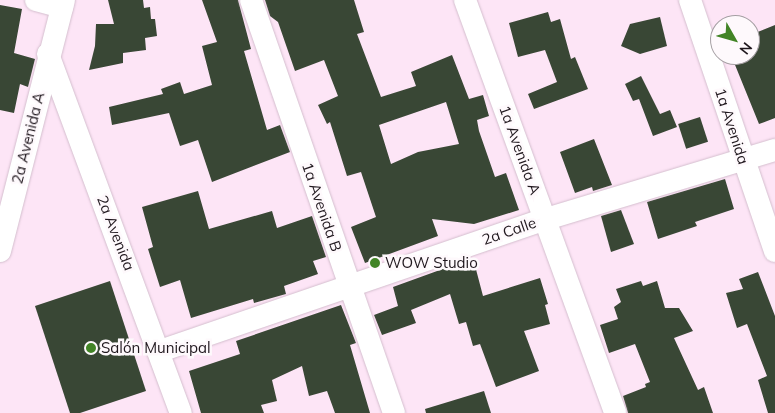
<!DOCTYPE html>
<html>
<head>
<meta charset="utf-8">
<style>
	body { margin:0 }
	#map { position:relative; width:775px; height:413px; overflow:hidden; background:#fde5f6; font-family:Mulish,sans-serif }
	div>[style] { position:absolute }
	.building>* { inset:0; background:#394735; transform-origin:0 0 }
	.roads { filter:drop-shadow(0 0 1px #d4bece) drop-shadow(0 0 1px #d4bece) }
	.minor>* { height:22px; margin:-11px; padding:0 11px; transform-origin:11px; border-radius:11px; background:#fff }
	.dots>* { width:14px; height:14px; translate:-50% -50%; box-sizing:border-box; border:2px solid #fef9fc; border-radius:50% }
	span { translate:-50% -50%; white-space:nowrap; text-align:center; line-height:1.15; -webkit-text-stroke:5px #fef9fc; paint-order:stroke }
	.street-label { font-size:15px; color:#20181e }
	.poi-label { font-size:15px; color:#20181e }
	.left { translate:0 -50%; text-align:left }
	.north { position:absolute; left:710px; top:15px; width:50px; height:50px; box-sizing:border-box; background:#fef9fc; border:1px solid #a59fa3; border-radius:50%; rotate:128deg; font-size:14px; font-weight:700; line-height:20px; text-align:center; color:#20181e }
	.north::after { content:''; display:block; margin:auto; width:18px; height:22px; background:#428426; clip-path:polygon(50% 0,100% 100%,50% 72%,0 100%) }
</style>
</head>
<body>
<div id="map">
	<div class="building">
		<i style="clip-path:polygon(108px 0,143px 0,144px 8px,150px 7px,151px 19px,155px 19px,157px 36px,145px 38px,146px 50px,123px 53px,123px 63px,89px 70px,95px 46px,96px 24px,114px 24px)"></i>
		<i style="clip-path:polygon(202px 0,238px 0,251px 49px,244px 51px,267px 130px,280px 125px,290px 152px,212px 182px,198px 140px,180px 146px,169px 113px,112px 125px,109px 107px,163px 94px,161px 89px,180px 82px,184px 94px,212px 85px,202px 46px,217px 42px)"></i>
		<i style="clip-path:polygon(evenodd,265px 0,354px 0,364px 32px,357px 34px,381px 97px,416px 86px,411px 72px,452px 55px,469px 99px,483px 95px,489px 116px,477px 120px,479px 131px,495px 177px,506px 173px,519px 210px,474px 224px,432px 219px,438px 236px,365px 263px,351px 227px,376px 217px,361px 172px,347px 176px,330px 122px,327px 124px,318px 105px,338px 96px,324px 60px,295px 71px,278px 22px,270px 16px,265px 0,446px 102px,459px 144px,418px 152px,391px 164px,379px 125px,446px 102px)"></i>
		<i style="clip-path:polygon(0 5px,22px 9px,14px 53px,35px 59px,28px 87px,20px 84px,14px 113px,0 110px)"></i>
		<i style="clip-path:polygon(548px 12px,551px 22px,560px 19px,571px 59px,575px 57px,588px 89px,534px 109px,528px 94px,557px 82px,545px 50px,518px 57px,509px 23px)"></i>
		<i style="clip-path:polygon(660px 17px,667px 46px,640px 54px,621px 46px,630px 24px)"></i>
		<i style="clip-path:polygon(775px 25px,775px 118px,759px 124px,731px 55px,750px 55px,750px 35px)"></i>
		<i style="clip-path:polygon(641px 76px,660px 114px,670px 110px,677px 127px,653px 136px,639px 99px,633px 101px,625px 84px)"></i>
		<i style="left:700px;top:117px;width:26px;height:23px;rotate:72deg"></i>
		<i style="clip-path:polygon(594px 139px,612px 185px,593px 191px,592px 187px,575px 193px,560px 152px)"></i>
		<i style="clip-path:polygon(725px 179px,734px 209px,695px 222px,697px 226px,658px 239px,647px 202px)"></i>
		<i style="clip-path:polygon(198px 191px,209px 229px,272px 211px,277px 228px,312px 216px,326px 257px,313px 261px,318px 274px,284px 286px,286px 294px,254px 303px,253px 299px,191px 318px,180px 280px,160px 287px,148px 249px,153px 247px,142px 207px)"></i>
		<i style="clip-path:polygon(621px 210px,634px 244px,611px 252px,601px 216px)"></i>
		<i style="clip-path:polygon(473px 258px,483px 296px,540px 278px,548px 304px,545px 305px,550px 324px,524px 331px,539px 371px,496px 387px,480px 344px,473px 346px,466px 322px,459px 324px,450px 294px,411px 310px,416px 323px,382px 335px,374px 315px,398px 306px,393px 287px)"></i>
		<i style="clip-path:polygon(758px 272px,775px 316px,775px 413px,768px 413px,758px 380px,767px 376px,747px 324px,737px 328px,726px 293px,743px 289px,739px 279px)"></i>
		<i style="clip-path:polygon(110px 281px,146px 391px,80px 413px,70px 413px,35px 306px)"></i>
		<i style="clip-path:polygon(641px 281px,643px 286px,657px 281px,665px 308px,679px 308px,693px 331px,674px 338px,698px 390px,704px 387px,713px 413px,628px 413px,623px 396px,646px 387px,645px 384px,650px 382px,635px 344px,609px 353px,600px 325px,618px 319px,614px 307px,621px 302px,616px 289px)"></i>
		<i style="clip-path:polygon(341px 305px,356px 343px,350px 345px,370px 413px,335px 413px,327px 391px,309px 396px,302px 366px,272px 380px,277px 401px,261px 405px,264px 413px,201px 413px,189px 371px,240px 354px,236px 341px)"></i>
		<i style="clip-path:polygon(484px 391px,491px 413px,426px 413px,425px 409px)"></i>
	</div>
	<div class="roads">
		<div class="minor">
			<i style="left:36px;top:0;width:27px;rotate:15deg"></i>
			<i style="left:251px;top:0;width:437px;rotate:70.9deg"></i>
			<i style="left:465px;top:0;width:439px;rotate:70deg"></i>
			<i style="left:690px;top:0;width:265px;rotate:71.3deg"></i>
			<i style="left:48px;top:54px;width:383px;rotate:69.7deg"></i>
			<i style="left:0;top:251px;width:259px;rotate:-75.7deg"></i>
			<i style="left:160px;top:351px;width:408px;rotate:-18.9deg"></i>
			<i style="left:546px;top:219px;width:239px;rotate:-16.8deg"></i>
		</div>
	</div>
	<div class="dots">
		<i style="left:375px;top:263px;background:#428426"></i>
		<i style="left:91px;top:348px;background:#428426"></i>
	</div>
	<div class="street-label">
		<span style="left:732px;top:126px;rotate:72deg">1a Avenida</span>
		<span style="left:28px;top:138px;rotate:-76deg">2a Avenida A</span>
		<span style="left:520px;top:150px;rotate:70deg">1a Avenida A</span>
		<span style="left:322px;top:207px;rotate:71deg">1a Avenida B</span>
		<span style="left:509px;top:231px;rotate:-19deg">2a Calle</span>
		<span style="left:116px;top:233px;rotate:69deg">2a Avenida</span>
	</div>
	<div class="poi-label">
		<span class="left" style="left:385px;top:263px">WOW Studio</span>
		<span class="left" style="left:101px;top:348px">Salón Municipal</span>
	</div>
	<div class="north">N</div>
</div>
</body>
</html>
